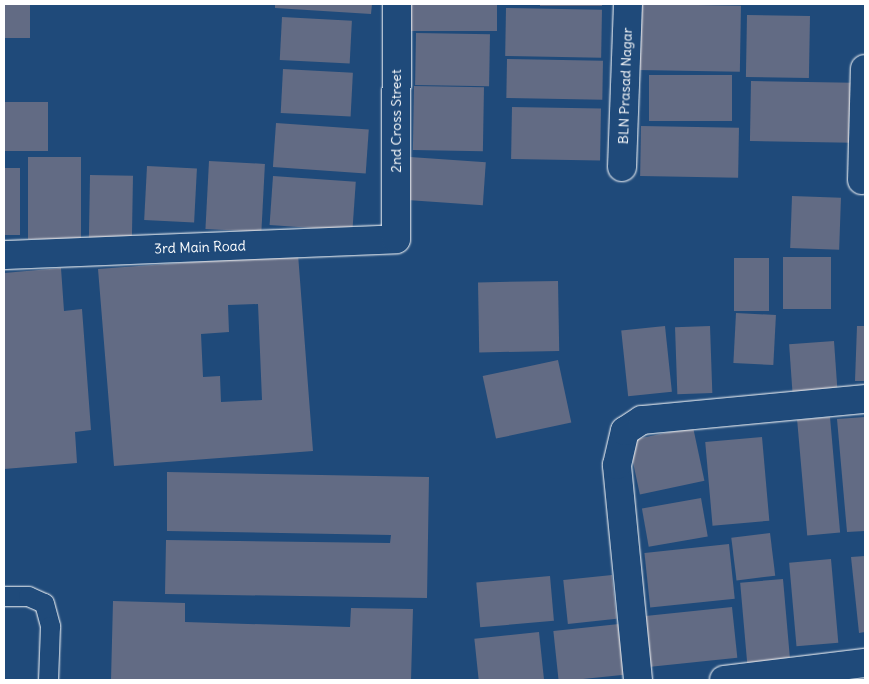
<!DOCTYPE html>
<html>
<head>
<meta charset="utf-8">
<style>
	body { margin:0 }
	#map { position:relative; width:869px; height:684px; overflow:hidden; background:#1f4a7a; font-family:Delius,sans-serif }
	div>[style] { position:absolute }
	.building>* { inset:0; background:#626b84; transform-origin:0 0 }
	.roads { filter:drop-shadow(0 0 1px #fff) drop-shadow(0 0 1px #fff) }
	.service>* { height:19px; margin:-9.5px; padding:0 9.5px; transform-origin:9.5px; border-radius:9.5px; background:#1f4a7a }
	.minor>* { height:28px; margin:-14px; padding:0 14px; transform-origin:14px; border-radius:14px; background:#1f4a7a }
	span { translate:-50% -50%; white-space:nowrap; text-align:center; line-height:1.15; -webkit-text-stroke:4px #1f4a7a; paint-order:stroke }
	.street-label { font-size:14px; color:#fff }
	.frame { position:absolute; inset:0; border:5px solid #fff; pointer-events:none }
</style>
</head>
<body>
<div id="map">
	<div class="building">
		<i style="left:4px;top:4px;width:26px;height:34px"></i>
		<i style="clip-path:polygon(275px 4px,372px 4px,371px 14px,275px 8px)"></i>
		<i style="left:411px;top:4px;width:86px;height:27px"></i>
		<i style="left:540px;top:4px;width:62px;height:2px"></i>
		<i style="left:639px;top:4px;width:102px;height:66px;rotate:1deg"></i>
		<i style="left:506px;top:8px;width:96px;height:48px;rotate:1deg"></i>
		<i style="left:747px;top:15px;width:63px;height:62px;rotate:1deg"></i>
		<i style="left:282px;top:17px;width:70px;height:43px;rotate:3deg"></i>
		<i style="left:416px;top:33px;width:74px;height:52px;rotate:1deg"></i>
		<i style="left:507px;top:59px;width:96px;height:39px;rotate:1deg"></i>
		<i style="left:283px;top:69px;width:70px;height:44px;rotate:3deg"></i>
		<i style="left:649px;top:75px;width:83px;height:46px"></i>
		<i style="left:751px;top:81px;width:102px;height:60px;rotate:1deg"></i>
		<i style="left:414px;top:86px;width:70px;height:64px;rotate:1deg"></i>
		<i style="left:4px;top:102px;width:44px;height:49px"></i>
		<i style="left:512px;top:107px;width:89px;height:52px;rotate:1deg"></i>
		<i style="left:276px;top:123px;width:93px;height:44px;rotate:4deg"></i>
		<i style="left:641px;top:126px;width:98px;height:50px;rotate:1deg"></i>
		<i style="left:28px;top:157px;width:53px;height:82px"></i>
		<i style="left:410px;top:157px;width:76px;height:43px;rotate:4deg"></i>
		<i style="left:209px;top:161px;width:56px;height:68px;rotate:3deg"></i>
		<i style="left:147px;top:166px;width:50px;height:54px;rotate:3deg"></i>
		<i style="left:4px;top:168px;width:16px;height:67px"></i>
		<i style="left:90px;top:175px;width:43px;height:69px;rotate:1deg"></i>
		<i style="left:273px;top:176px;width:83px;height:49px;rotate:4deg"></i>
		<i style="left:792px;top:196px;width:49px;height:52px;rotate:2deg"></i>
		<i style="clip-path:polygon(evenodd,298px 254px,313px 451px,114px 466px,98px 269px,298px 254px,258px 304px,262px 400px,221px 402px,220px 376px,203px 377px,201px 334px,229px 332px,228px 305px,258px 304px)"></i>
		<i style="left:783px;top:257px;width:48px;height:52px"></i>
		<i style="left:734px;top:258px;width:35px;height:53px"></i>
		<i style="clip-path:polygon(61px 268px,64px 311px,82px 309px,91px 430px,75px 432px,77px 463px,4px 469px,4px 273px)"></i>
		<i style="left:558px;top:281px;width:70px;height:80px;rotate:89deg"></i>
		<i style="left:736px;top:313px;width:40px;height:50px;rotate:3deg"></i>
		<i style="left:665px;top:326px;width:66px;height:44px;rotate:84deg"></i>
		<i style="left:710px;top:326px;width:67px;height:35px;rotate:88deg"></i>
		<i style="clip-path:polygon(857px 326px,865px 326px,865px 381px,855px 381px)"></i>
		<i style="left:834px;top:341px;width:55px;height:45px;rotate:86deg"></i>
		<i style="left:558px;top:360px;width:64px;height:77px;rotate:78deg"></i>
		<i style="left:830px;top:417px;width:116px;height:33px;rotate:85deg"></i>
		<i style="clip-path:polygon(865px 417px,865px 531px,847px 532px,837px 419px)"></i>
		<i style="left:693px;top:427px;width:55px;height:66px;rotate:78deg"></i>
		<i style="left:762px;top:437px;width:84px;height:57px;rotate:85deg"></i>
		<i style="clip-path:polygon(167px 472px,429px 477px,427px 598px,165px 594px,166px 540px,390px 543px,391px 535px,167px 531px)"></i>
		<i style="left:701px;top:498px;width:39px;height:60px;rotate:80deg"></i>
		<i style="left:770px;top:533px;width:43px;height:39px;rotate:83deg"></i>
		<i style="left:729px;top:544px;width:55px;height:85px;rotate:84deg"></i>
		<i style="clip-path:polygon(865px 556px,865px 632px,859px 633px,851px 557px)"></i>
		<i style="left:831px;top:559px;width:84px;height:42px;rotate:85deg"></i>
		<i style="left:612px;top:575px;width:44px;height:49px;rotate:84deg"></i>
		<i style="left:550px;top:576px;width:45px;height:74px;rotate:85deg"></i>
		<i style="left:783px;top:579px;width:83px;height:43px;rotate:85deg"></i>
		<i style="clip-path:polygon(113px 601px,185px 603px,185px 622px,350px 627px,351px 608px,413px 609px,411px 680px,111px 680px)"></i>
		<i style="left:732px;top:607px;width:51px;height:87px;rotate:84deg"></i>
		<i style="left:619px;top:624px;width:51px;height:66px;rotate:84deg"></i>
		<i style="left:539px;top:632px;width:48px;height:65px;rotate:84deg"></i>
	</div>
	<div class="roads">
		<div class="service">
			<i style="left:4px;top:596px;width:24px"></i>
			<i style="left:28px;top:596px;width:17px;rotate:24deg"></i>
			<i style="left:44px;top:603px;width:24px;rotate:75deg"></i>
			<i style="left:50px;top:626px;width:54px;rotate:92.1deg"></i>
		</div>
		<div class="minor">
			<i style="left:622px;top:167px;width:163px;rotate:-87.9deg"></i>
			<i style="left:862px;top:180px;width:111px;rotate:-88.5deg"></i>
			<i style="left:4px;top:255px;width:392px;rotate:-2.3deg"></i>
			<i style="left:396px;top:239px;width:235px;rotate:-89.8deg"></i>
			<i style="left:638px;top:680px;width:216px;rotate:-95.6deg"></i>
			<i style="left:617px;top:465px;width:35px;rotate:-77deg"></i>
			<i style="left:625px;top:431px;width:20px;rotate:-33deg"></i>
			<i style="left:642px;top:420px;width:224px;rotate:-5.4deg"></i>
			<i style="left:724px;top:680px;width:142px;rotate:-6.9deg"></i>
		</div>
	</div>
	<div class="street-label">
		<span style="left:625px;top:86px;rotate:-88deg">BLN Prasad Nagar</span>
		<span style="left:396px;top:121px;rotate:-90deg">2nd Cross Street</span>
		<span style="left:200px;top:247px;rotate:-2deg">3rd Main Road</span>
	</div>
	<div class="frame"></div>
</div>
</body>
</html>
